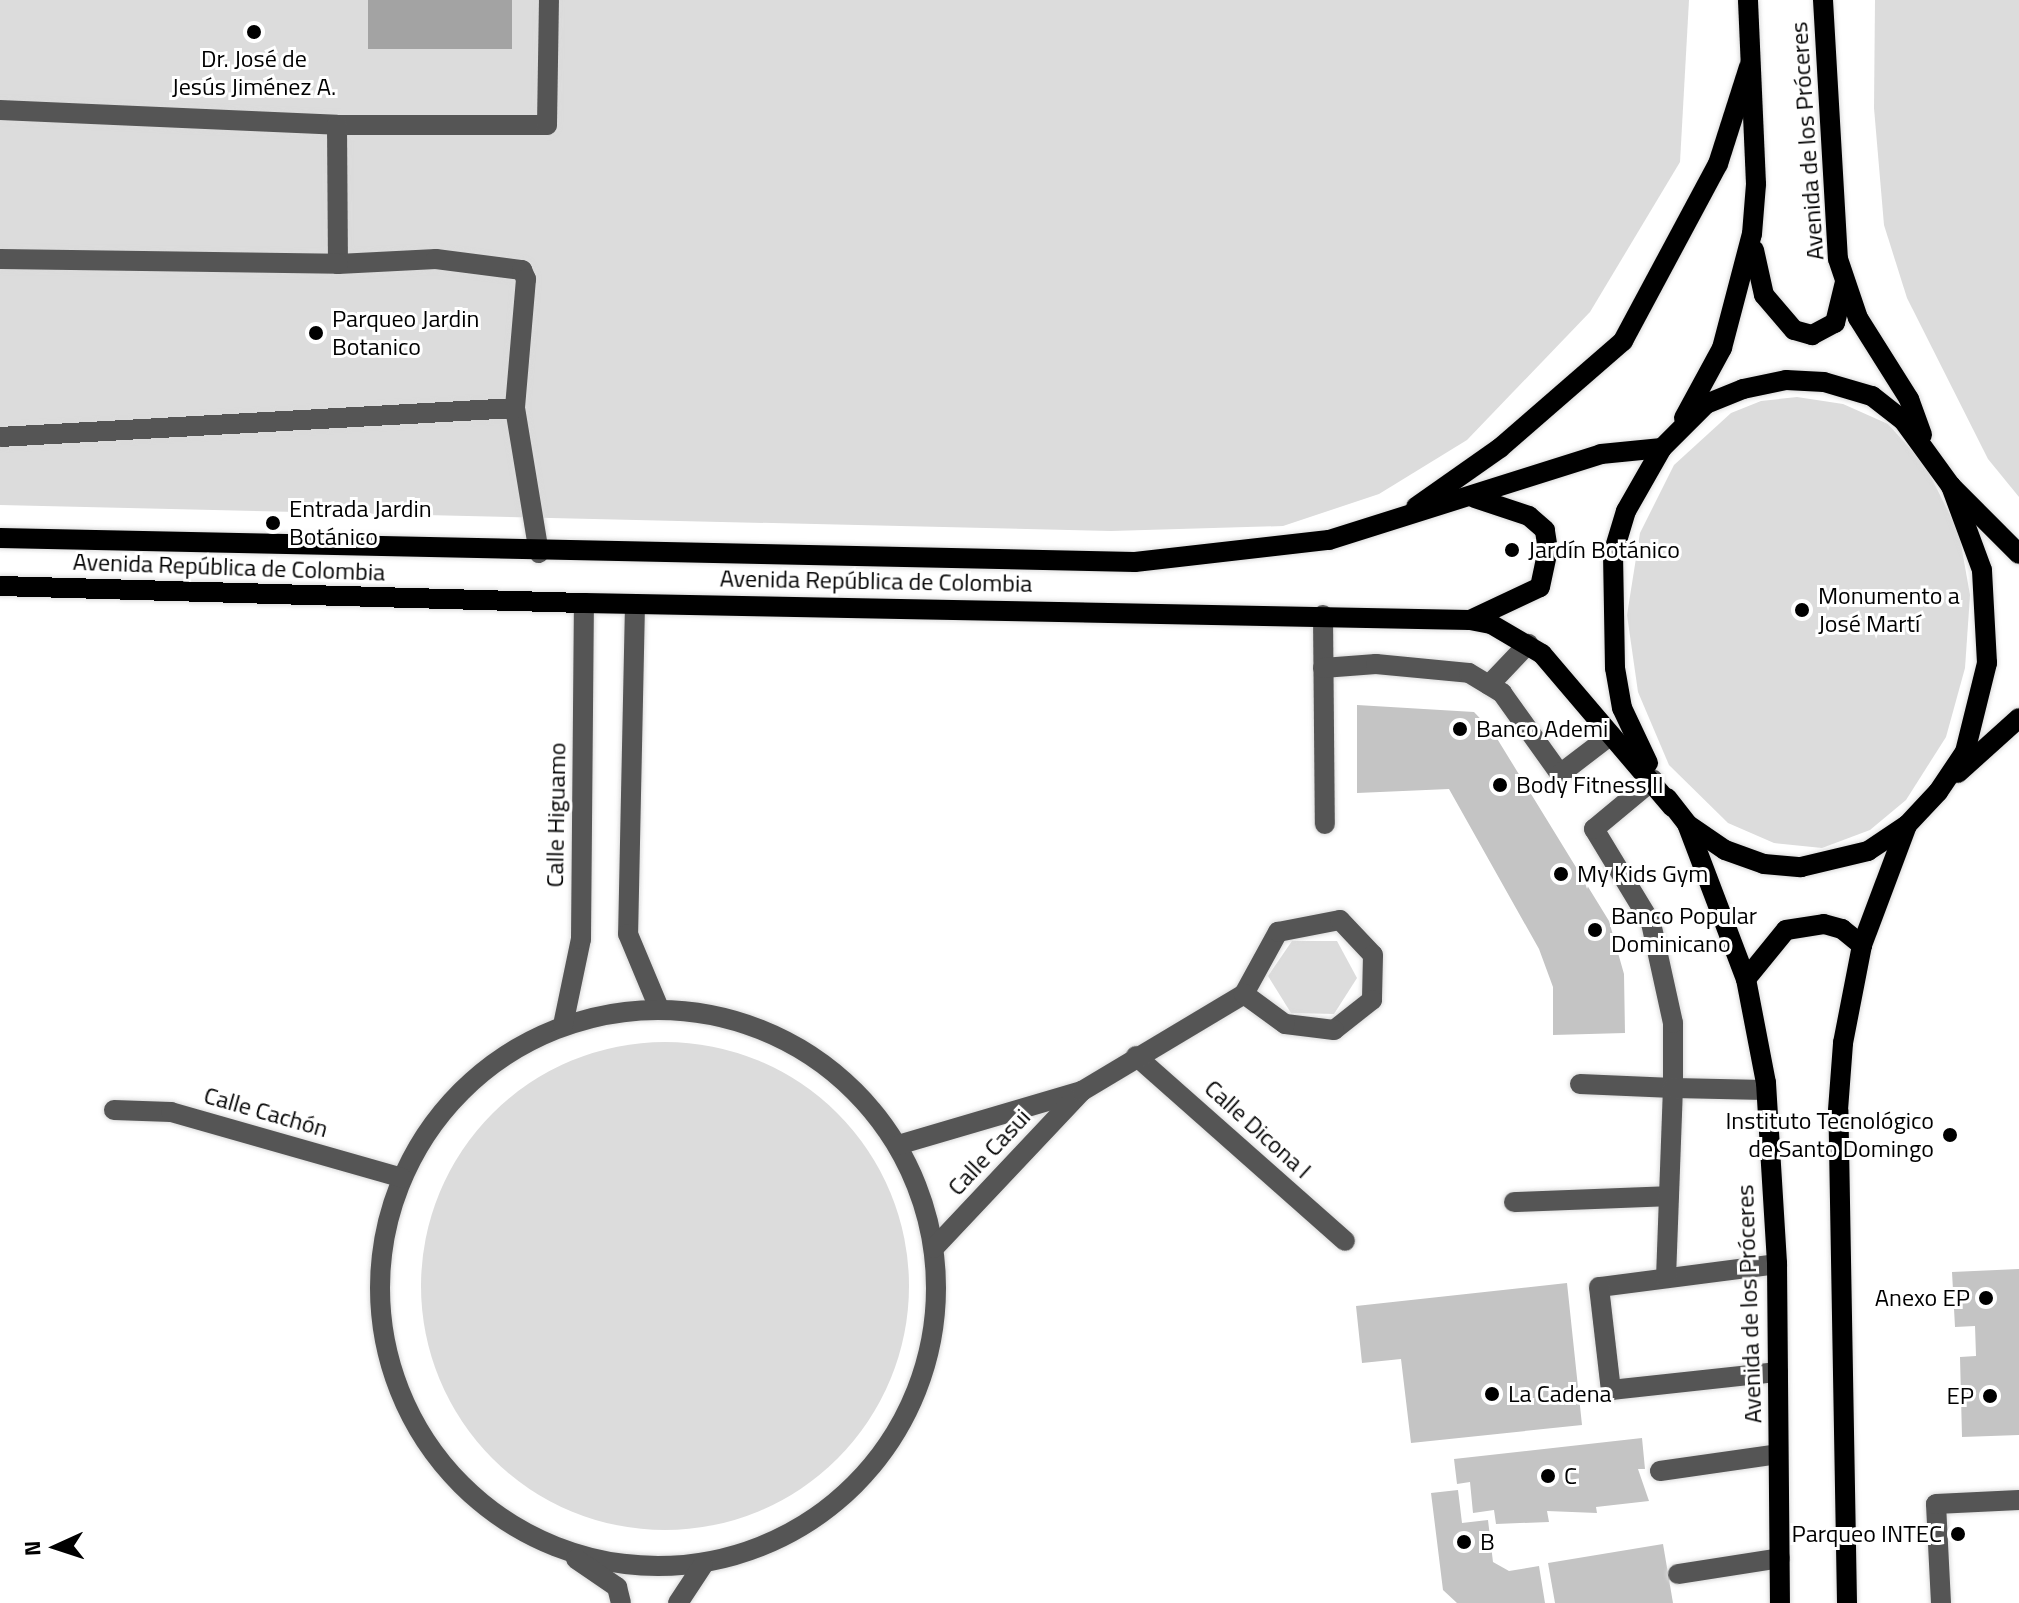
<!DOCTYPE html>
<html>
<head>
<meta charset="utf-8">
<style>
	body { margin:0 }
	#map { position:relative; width:2019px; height:1603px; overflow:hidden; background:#fff; font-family:"Titillium Web",sans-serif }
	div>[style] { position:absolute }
	.green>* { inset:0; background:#dcdcdc }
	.round { border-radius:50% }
	.water>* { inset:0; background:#a3a3a3; transform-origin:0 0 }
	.building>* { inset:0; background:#c4c4c4 }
	.roads { filter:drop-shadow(0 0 2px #dbdbdb) drop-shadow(0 0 2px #dbdbdb) }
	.minor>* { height:20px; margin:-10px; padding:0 10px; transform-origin:10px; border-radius:10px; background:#555 }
	.minor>.ring { margin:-10px; padding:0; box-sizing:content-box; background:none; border:20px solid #555; border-radius:50% }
	.major>* { height:20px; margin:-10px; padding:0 10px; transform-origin:10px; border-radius:10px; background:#000 }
	.dots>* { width:22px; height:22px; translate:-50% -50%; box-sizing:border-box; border:4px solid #fff; border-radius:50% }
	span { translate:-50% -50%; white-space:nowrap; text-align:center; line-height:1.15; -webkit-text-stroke:6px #fff; paint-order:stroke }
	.poi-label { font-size:24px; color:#000 }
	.left { translate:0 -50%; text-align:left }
	.right { translate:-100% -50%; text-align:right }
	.street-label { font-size:24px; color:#000 }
	.north { position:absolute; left:16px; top:1507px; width:80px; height:80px; -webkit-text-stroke:6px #fff; paint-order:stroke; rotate:267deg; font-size:22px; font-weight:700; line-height:32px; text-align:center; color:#000 }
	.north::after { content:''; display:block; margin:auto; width:28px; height:36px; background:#000; clip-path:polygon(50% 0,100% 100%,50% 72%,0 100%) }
</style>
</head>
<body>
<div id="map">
	<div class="green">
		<i style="clip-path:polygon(0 0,1689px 0,1680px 162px,1590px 312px,1467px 440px,1379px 494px,1283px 526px,1111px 531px,0 505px)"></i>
		<i style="clip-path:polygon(1875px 0,2019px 0,2019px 497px,1988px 459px,1907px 298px,1884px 225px,1874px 108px)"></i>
		<i style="clip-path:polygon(1797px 397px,1843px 404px,1888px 424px,1925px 465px,1959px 533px,1970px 595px,1965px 668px,1946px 737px,1906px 800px,1870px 830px,1822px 848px,1774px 843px,1728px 823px,1669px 765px,1638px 692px,1627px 615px,1640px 533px,1674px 465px,1731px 413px,1761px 401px)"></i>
		<i style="clip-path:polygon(1292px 941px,1337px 941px,1357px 978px,1334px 1014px,1291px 1013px,1268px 976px)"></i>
		<i class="round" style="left:421px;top:1042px;width:488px;height:488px"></i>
	</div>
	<div class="water">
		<i style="left:368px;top:0;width:144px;height:49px"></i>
	</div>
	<div class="building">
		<i style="clip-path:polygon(1357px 705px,1474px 712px,1493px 732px,1609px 921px,1624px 974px,1625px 1033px,1553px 1035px,1553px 987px,1539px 949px,1449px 789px,1357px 793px)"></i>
		<i style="clip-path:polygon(2019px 1269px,2019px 1435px,1962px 1437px,1960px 1357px,1976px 1356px,1975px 1326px,1955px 1327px,1952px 1272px)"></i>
		<i style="clip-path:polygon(1567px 1283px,1582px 1425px,1411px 1443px,1401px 1359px,1362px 1363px,1356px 1306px)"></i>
		<i style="clip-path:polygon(1642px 1438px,1645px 1469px,1638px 1469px,1649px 1501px,1596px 1507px,1597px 1513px,1547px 1511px,1549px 1522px,1496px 1524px,1494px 1510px,1473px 1513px,1470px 1482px,1457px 1484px,1454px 1459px)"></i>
		<i style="clip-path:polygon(1458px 1490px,1462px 1523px,1488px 1520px,1493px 1562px,1509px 1571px,1539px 1566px,1545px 1603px,1457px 1603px,1443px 1590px,1431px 1493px)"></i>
		<i style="clip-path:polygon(1663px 1544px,1673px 1603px,1555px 1603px,1548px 1563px)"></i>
	</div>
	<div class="roads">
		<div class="minor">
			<i style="left:0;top:110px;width:337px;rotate:2.5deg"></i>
			<i style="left:337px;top:125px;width:210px"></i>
			<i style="left:547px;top:125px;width:125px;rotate:-89.1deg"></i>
			<i style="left:337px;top:125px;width:139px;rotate:89.6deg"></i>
			<i style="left:338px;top:264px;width:98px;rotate:-2.9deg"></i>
			<i style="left:436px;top:259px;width:87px;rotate:7.3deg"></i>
			<i style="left:522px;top:270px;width:10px;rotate:66deg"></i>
			<i style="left:526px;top:279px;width:129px;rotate:94.9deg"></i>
			<i style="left:515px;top:408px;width:147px;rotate:80.6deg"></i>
			<i style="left:0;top:259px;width:338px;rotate:0.8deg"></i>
			<i style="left:0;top:437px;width:516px;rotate:-3.22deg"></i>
			<i style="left:635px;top:604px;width:330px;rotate:91.2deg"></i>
			<i style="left:628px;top:934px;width:80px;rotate:67.3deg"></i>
			<i style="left:1323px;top:615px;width:209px;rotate:89.5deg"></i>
			<i style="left:1323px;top:668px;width:53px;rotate:-4.3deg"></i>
			<i style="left:1376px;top:664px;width:93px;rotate:5.5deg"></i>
			<i style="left:1469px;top:673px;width:39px;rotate:31deg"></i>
			<i style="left:1502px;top:693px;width:100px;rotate:54.4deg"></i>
			<i style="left:1560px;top:774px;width:64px;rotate:-37.4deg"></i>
			<i style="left:1489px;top:685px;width:57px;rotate:-46.4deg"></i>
			<i class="ring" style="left:380px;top:1010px;width:536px;height:536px"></i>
			<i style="left:563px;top:1025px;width:88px;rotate:-78.2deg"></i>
			<i style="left:581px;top:939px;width:336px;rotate:-89.5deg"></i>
			<i style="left:1136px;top:1056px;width:279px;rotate:41.5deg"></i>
			<i style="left:1580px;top:1084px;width:93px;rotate:2.5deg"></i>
			<i style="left:1673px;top:1088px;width:65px;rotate:-90deg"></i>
			<i style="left:1673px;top:1023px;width:102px;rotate:-102.4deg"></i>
			<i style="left:1651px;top:923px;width:110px;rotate:-121.2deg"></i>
			<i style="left:1594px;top:829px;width:77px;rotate:-39.7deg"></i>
			<i style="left:114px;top:1110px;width:57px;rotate:2deg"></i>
			<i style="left:171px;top:1112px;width:240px;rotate:15.9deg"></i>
			<i style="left:898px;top:1145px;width:192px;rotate:-16.4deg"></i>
			<i style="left:1514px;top:1202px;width:155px;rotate:-2.2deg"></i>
			<i style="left:934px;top:1248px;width:216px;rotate:-46.7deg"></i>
			<i style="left:1082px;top:1091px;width:189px;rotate:-30.9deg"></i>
			<i style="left:1244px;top:994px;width:71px;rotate:-61.3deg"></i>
			<i style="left:1278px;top:932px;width:63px;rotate:-11deg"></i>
			<i style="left:1340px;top:920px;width:48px;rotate:46.7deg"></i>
			<i style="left:1373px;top:955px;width:45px;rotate:91.3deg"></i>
			<i style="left:1372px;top:1000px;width:48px;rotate:141.7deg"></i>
			<i style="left:1334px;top:1030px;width:49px;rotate:-173deg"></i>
			<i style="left:1285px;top:1024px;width:51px;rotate:-143.8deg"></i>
			<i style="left:1777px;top:1264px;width:179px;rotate:172.6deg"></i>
			<i style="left:1599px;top:1287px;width:104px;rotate:83.4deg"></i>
			<i style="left:1611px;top:1390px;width:168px;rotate:-6.2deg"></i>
			<i style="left:1666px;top:1278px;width:190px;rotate:-87.9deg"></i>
			<i style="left:1673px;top:1088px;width:93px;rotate:1.2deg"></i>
			<i style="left:1660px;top:1471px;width:119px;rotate:-8.2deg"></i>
			<i style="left:576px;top:1559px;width:50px;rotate:34.3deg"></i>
			<i style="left:617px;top:1587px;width:16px;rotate:76deg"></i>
			<i style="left:1678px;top:1574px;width:103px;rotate:-8.9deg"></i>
			<i style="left:678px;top:1603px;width:45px;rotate:-56.7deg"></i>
			<i style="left:1941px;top:1603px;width:99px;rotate:-92.9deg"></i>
			<i style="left:1936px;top:1504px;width:83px;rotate:-2.8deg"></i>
		</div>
		<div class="major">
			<i style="left:1823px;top:0;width:259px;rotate:86.7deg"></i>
			<i style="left:1838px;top:259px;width:62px;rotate:71.3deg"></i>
			<i style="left:1858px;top:318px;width:96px;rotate:57.8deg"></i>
			<i style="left:1909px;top:399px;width:38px;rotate:70deg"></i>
			<i style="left:1754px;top:250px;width:46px;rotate:77.5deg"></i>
			<i style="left:1764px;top:295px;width:46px;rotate:49.4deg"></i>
			<i style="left:1794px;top:330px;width:19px;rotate:16deg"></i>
			<i style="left:1812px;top:335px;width:26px;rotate:-28deg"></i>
			<i style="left:1835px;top:323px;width:42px;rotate:-76.3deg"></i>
			<i style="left:1684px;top:418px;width:80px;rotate:-61.5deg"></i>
			<i style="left:1722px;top:348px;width:118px;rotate:-75.3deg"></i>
			<i style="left:1752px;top:234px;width:50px;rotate:-85.4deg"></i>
			<i style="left:1756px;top:184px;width:184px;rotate:-92.5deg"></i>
			<i style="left:1416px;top:507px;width:103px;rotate:-35.1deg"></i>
			<i style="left:1500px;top:448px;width:163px;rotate:-41deg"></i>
			<i style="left:1623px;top:341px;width:201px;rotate:-61.8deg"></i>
			<i style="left:1718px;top:164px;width:102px;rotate:-72.3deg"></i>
			<i style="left:0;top:538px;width:1135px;rotate:1.21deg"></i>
			<i style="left:1135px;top:562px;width:195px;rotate:-6.5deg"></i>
			<i style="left:1329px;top:540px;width:285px;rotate:-17.5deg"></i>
			<i style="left:1601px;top:454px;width:61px;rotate:-5.6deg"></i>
			<i style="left:0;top:586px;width:584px;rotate:1.67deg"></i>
			<i style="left:584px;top:603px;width:886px;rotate:1.1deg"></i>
			<i style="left:1470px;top:620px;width:21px;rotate:11deg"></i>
			<i style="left:1491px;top:624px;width:59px;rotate:30.5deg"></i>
			<i style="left:1542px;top:654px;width:201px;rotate:49.6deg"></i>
			<i style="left:1470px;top:620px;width:77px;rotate:-25.2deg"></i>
			<i style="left:1540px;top:587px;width:38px;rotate:-78deg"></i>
			<i style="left:1548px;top:550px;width:20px;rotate:-99deg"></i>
			<i style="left:1545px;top:530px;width:21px;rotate:-139deg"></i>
			<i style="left:1529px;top:516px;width:57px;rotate:-161.6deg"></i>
			<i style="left:1648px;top:763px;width:61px;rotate:-115.3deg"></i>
			<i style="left:1622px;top:708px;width:41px;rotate:-99.9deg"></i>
			<i style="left:1615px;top:668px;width:114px;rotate:-91deg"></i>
			<i style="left:1613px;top:554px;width:45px;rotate:-73.2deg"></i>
			<i style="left:1626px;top:511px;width:73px;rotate:-60.3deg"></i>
			<i style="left:1662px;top:448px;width:62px;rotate:-45deg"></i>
			<i style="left:1706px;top:404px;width:40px;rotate:-22deg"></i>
			<i style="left:1743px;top:389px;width:44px;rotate:-11.8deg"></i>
			<i style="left:1786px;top:380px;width:38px;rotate:3deg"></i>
			<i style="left:1824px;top:382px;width:50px;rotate:16.3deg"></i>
			<i style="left:1872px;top:396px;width:39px;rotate:38deg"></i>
			<i style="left:1903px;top:420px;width:82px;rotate:54deg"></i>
			<i style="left:1951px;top:486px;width:96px;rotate:45deg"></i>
			<i style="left:1958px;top:773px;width:82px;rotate:-42deg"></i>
			<i style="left:1667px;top:798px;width:33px;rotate:52deg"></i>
			<i style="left:1687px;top:824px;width:46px;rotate:34.4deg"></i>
			<i style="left:1725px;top:850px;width:41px;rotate:19.7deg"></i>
			<i style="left:1764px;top:864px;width:37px;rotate:5deg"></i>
			<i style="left:1801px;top:867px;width:69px;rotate:-13.4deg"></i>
			<i style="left:1868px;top:851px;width:47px;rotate:-33.7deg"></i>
			<i style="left:1907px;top:825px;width:45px;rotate:-46.8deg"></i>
			<i style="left:1938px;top:792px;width:48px;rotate:-56deg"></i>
			<i style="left:1965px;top:752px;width:92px;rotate:-76.1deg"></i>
			<i style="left:1987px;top:663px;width:93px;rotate:-93.1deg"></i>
			<i style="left:1982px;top:570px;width:90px;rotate:-110.3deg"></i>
			<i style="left:1687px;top:824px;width:166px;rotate:69.2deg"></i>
			<i style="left:1746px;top:979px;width:106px;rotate:79.1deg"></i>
			<i style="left:1766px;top:1083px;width:181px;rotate:86.5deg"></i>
			<i style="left:1777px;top:1264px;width:339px;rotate:89.5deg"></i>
			<i style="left:1746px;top:979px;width:63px;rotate:-50.8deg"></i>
			<i style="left:1786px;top:930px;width:38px;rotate:-9deg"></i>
			<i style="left:1824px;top:924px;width:19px;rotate:16deg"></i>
			<i style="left:1842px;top:929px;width:26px;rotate:39deg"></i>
			<i style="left:1847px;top:1603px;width:493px;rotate:-91deg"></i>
			<i style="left:1838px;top:1110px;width:67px;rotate:-85.7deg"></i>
			<i style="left:1843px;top:1043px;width:100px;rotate:-79deg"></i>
			<i style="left:1862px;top:945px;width:128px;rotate:-69.4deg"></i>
		</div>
	</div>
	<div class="dots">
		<i style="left:254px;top:32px;background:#000"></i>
		<i style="left:316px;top:333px;background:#000"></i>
		<i style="left:273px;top:523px;background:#000"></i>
		<i style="left:1512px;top:550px;background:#000"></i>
		<i style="left:1802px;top:610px;background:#000"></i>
		<i style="left:1460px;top:729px;background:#000"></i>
		<i style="left:1500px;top:785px;background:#000"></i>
		<i style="left:1561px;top:874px;background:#000"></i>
		<i style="left:1595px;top:930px;background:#000"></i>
		<i style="left:1950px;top:1135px;background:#000"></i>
		<i style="left:1986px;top:1298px;background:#000"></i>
		<i style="left:1492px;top:1394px;background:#000"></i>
		<i style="left:1990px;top:1396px;background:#000"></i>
		<i style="left:1548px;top:1476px;background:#000"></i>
		<i style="left:1958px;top:1534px;background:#000"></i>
		<i style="left:1464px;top:1542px;background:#000"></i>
	</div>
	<div class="poi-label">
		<span style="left:254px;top:73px">Dr. José de<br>Jesús Jiménez A.</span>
		<span class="left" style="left:332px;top:333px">Parqueo Jardin<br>Botanico</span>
		<span class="left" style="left:289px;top:523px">Entrada Jardin<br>Botánico</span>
		<span class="left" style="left:1528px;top:550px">Jardín Botánico</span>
		<span class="left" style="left:1818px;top:610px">Monumento a<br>José Martí</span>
		<span class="left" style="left:1476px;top:729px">Banco Ademi</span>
		<span class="left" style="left:1516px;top:785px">Body Fitness II</span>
		<span class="left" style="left:1577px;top:874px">My Kids Gym</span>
		<span class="left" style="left:1611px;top:930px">Banco Popular<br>Dominicano</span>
		<span class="right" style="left:1934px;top:1135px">Instituto Tecnológico<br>de Santo Domingo</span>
		<span class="right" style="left:1970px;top:1298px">Anexo EP</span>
		<span class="left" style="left:1508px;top:1394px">La Cadena</span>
		<span class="right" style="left:1974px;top:1396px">EP</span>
		<span class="left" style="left:1564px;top:1476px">C</span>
		<span class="right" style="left:1942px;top:1534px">Parqueo INTEC</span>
		<span class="left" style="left:1480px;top:1542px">B</span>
	</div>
	<div class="street-label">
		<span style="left:1807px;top:141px;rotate:-94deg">Avenida de los Próceres</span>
		<span style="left:229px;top:567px;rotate:2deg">Avenida República de Colombia</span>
		<span style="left:876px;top:581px;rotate:1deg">Avenida República de Colombia</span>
		<span style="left:556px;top:815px;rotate:-89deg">Calle Higuamo</span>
		<span style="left:266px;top:1112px;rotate:16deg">Calle Cachón</span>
		<span style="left:1258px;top:1129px;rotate:42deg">Calle Dicona I</span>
		<span style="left:989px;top:1152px;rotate:-47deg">Calle Casui</span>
		<span style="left:1749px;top:1304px;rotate:-92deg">Avenida de los Próceres</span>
	</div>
	<div class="north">N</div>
</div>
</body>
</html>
